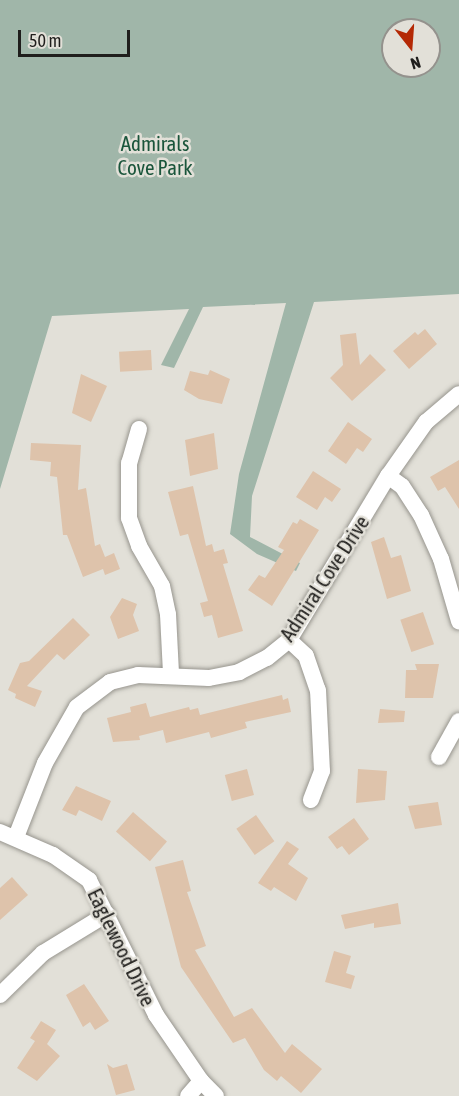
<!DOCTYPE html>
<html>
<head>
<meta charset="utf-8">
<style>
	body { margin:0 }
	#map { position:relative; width:459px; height:1096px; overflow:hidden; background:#e2e0d8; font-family:"Asap Condensed",sans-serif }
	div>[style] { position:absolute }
	.green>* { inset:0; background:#a0b6a9 }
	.building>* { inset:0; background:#dec3ab; transform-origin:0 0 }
	.roads { filter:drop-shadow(0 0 2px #97958e) drop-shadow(0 0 2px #97958e) }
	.minor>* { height:16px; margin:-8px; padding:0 8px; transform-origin:8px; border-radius:8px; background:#fff }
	span { translate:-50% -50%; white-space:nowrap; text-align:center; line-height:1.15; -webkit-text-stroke:5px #e2e0d8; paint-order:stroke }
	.park-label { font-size:21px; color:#1a553b }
	.street-label { font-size:21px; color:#1f1e1c }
	.north { position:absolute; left:381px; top:18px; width:60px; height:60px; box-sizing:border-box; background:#e2e0d8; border:2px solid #94928d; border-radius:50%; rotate:163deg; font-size:16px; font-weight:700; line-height:24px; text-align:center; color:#1f1e1c }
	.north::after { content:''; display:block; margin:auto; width:21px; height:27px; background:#b42905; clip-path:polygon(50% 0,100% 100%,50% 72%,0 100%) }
	.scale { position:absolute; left:18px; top:30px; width:112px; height:27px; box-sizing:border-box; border:3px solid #1f1e1c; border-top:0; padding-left:8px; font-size:18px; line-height:21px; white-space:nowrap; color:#1f1e1c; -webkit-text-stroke:4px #e2e0d8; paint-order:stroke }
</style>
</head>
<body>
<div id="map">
	<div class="green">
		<i style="clip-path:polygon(evenodd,0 0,459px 0,459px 294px,314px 302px,252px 496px,250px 537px,300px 563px,296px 571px,257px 554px,230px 534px,239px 474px,286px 303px,203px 307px,174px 368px,161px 365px,189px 309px,52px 316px,0 489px,0 0,393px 30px,429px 30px,429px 66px,393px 66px,393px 30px)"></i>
	</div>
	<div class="building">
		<i style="clip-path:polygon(425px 329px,437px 344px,409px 369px,393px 351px,415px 332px,418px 335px)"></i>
		<i style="clip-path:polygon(356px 333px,360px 365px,370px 354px,386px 370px,352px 401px,330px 378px,343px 365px,340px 335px)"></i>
		<i style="left:151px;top:350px;width:20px;height:32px;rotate:87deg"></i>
		<i style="clip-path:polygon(210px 370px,230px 379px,222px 404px,199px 399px,184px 390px,190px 371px,208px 375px)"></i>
		<i style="clip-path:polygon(81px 374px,107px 386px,91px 422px,72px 413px)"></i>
		<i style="clip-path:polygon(348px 422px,372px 439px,363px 452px,357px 448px,346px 464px,328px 451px)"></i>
		<i style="clip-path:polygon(214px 433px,218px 469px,190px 476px,185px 440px)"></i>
		<i style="clip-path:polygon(31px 443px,81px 445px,78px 490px,86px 488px,95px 546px,100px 544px,105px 557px,114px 553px,120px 569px,105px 575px,103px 569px,83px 577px,67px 535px,63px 535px,57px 477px,50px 476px,51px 462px,30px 460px)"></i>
		<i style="clip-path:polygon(459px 460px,459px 509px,445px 487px,438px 491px,430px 477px)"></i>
		<i style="clip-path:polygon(313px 471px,341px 489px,332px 502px,325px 497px,317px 510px,296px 497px)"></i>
		<i style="clip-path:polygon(193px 486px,206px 546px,212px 544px,214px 552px,224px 549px,228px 563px,223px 564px,243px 631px,218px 638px,212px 615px,204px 617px,200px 603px,208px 601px,188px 534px,180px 536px,168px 492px)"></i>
		<i style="clip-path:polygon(300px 519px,319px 530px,272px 606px,248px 590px,259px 575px,265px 578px,284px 550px,278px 547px,293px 522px,297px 524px)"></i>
		<i style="clip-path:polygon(384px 537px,391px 558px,401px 555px,411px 591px,387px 599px,371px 542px)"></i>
		<i style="clip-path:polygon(122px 598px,137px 604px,133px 615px,139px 631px,118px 639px,110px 617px)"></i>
		<i style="left:423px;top:612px;width:34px;height:24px;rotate:71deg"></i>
		<i style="clip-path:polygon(73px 618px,90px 635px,64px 660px,57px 654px,27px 686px,42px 691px,35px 707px,15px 698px,16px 694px,8px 690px,20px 663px,29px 661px)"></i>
		<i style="clip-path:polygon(415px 664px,439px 664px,433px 698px,405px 698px,406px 670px,417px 670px)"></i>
		<i style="clip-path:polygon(282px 695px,283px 700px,288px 698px,291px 712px,245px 722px,247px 728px,211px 738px,209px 732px,166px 743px,163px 730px,139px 736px,140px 740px,113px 742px,107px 718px,131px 712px,130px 707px,146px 703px,150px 717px,189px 707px,190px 710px,198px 708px,200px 715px)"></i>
		<i style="clip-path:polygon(380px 709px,405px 711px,404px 722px,378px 723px)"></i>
		<i style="left:247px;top:769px;width:27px;height:23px;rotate:75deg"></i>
		<i style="clip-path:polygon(358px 769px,387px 771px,385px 800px,356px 803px)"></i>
		<i style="clip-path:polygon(76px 786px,111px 801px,102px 821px,79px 810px,76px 816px,62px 810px)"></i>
		<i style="clip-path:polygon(438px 802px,442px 825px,415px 829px,408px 806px)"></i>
		<i style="left:133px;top:812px;width:45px;height:26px;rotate:41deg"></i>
		<i style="left:256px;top:815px;width:32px;height:24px;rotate:55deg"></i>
		<i style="clip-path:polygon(354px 818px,369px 839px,349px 855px,342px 846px,337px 849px,328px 837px)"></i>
		<i style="clip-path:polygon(287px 841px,299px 849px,288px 864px,308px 878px,296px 901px,274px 887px,271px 891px,258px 883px)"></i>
		<i style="clip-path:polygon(183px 860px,191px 891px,187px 892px,206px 946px,195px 950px,234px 1017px,252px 1008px,285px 1053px,292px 1044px,322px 1069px,301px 1093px,281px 1076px,277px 1081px,264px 1070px,245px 1038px,233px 1043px,181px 967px,155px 867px)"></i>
		<i style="clip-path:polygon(12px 877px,28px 895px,0 920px,0 888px)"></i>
		<i style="clip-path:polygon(398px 903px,401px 924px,374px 928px,374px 923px,345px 929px,341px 915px)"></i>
		<i style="clip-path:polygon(334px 951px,351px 956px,346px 973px,355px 976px,351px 989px,325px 982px)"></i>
		<i style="clip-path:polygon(84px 984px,109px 1021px,95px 1030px,90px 1022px,83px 1027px,66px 995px)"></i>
		<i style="clip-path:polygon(41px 1021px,56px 1030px,47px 1044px,60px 1056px,37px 1081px,17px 1068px,35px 1041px,30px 1038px)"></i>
		<i style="clip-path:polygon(107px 1064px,113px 1068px,127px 1064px,135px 1090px,116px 1095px)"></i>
	</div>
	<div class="roads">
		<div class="minor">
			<i style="left:139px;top:429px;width:35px;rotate:106deg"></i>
			<i style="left:129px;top:463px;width:55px;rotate:90deg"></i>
			<i style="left:129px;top:518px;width:30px;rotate:70deg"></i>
			<i style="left:139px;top:546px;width:46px;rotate:60.1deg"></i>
			<i style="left:162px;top:586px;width:29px;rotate:78deg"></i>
			<i style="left:168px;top:614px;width:60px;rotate:87.1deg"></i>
			<i style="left:388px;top:476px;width:17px;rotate:36deg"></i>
			<i style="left:402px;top:486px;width:35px;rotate:57deg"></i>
			<i style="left:421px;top:515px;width:48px;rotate:65.6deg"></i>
			<i style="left:441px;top:559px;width:65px;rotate:73.8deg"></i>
			<i style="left:289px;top:640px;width:23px;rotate:43deg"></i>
			<i style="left:306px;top:656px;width:36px;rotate:71deg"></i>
			<i style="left:318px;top:690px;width:81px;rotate:87.2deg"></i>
			<i style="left:322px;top:771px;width:31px;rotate:111deg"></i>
			<i style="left:439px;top:757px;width:41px;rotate:-60.9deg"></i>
			<i style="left:0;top:832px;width:58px;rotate:23.5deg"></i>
			<i style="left:53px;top:855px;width:44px;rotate:34.8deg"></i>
			<i style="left:89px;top:880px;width:151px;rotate:63.6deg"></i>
			<i style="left:156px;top:1015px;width:80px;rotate:55.7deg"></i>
			<i style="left:201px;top:1081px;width:21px;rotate:45deg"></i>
			<i style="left:16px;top:837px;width:79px;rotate:-68.6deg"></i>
			<i style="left:45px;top:763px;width:64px;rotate:-60.3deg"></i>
			<i style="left:77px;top:707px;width:41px;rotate:-37.1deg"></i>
			<i style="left:110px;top:682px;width:29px;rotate:-14deg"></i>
			<i style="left:138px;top:675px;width:71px;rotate:2.4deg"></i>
			<i style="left:209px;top:678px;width:31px;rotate:-11deg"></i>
			<i style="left:239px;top:672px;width:31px;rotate:-27deg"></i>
			<i style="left:267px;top:658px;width:28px;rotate:-39deg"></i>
			<i style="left:289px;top:640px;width:192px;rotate:-58.9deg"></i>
			<i style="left:388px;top:476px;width:66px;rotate:-54.9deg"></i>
			<i style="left:426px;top:422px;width:43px;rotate:-40.3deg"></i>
			<i style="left:0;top:995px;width:60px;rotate:-44.3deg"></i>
			<i style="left:43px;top:953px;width:75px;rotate:-31.4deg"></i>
			<i style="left:188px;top:1096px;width:20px;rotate:-49deg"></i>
		</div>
	</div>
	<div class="park-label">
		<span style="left:155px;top:155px">Admirals<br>Cove Park</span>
	</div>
	<div class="street-label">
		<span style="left:324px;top:578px;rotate:-57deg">Admiral Cove Drive</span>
		<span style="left:122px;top:947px;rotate:64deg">Eaglewood Drive</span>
	</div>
	<div class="north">N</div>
	<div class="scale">50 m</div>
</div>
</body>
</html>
